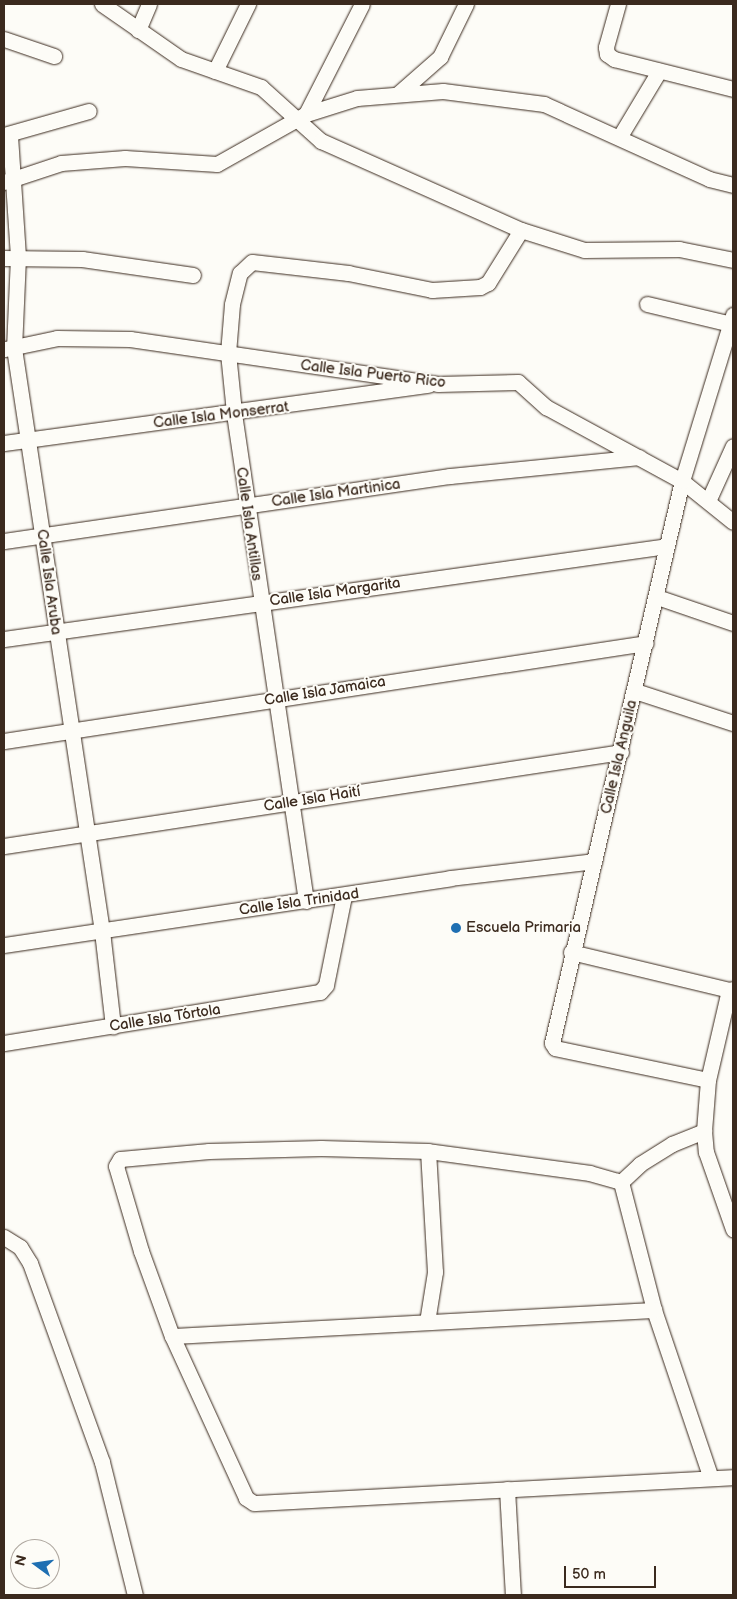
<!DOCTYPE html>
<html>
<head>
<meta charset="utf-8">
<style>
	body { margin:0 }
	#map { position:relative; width:737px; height:1599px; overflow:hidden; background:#fdfcf7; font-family:"Balsamiq Sans",sans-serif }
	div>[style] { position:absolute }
	.roads { filter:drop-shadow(0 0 1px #3b2a1e) drop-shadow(0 0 1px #3b2a1e) }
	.street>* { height:15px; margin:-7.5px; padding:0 7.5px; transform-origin:7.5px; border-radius:7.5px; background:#fdfcf7 }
	.dots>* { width:14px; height:14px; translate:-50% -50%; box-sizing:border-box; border:2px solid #fdfcf7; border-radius:50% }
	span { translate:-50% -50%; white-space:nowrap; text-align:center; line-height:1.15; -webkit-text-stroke:4px #fdfcf7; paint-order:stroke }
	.street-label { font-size:15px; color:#3b2a1e }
	.poi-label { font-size:15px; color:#3b2a1e }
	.left { translate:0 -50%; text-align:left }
	.frame { position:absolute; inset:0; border:5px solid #3b2a1e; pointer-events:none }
	.north { position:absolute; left:10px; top:1539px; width:50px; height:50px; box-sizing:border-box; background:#fdfcf7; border:1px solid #afa8a0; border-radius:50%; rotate:284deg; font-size:14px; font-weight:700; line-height:20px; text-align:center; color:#3b2a1e }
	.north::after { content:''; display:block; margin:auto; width:18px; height:22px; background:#1f6fb2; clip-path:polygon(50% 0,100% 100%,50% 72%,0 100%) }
	.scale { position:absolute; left:564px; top:1566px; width:92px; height:22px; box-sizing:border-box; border:2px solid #3b2a1e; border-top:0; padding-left:6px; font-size:15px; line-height:18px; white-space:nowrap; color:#3b2a1e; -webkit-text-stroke:4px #fdfcf7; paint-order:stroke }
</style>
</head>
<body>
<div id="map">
	<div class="roads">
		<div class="street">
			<i style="left:102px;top:4px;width:96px;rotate:34.8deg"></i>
			<i style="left:181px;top:59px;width:85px;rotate:19.3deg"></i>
			<i style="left:261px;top:87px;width:81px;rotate:42deg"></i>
			<i style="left:321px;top:141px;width:219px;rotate:24deg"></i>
			<i style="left:618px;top:4px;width:45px;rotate:105.6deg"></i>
			<i style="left:606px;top:47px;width:7px;rotate:82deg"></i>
			<i style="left:607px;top:54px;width:9px;rotate:36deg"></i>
			<i style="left:614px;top:59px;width:123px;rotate:14.1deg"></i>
			<i style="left:138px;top:30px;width:28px;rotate:-67deg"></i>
			<i style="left:4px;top:39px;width:53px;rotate:18.8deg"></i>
			<i style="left:215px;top:71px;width:75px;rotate:-63.8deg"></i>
			<i style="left:399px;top:93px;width:55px;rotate:-41.3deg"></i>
			<i style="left:440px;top:57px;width:59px;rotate:-63.9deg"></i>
			<i style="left:306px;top:114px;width:123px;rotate:-63deg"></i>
			<i style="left:4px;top:135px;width:88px;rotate:-15.8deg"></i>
			<i style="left:10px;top:136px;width:121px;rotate:86.2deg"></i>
			<i style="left:18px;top:257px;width:91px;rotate:92.5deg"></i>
			<i style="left:14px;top:348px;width:590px;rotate:81.42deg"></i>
			<i style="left:102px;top:931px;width:96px;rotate:83.4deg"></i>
			<i style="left:620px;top:136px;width:76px;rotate:-59deg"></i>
			<i style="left:4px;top:182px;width:60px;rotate:-18.4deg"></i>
			<i style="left:61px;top:163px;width:64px;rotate:-4.5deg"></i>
			<i style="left:125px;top:158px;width:92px;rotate:3.7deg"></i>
			<i style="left:217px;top:164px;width:102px;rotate:-29.3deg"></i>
			<i style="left:306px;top:114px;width:53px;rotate:-17.4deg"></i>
			<i style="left:357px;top:98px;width:86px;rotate:-4.7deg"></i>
			<i style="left:443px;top:91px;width:102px;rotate:7.3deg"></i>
			<i style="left:544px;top:104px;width:181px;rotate:24.4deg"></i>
			<i style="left:709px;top:179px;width:25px;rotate:14deg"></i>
			<i style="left:4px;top:258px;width:78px;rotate:0.7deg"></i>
			<i style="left:82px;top:259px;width:112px;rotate:8.2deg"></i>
			<i style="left:647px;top:304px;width:86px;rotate:13.4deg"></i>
			<i style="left:5px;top:349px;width:53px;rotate:-11.9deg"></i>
			<i style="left:57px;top:338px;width:73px;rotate:0.8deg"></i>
			<i style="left:130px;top:339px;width:311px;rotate:8.3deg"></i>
			<i style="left:438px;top:384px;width:80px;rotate:-1.4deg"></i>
			<i style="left:518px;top:382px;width:38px;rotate:42deg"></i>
			<i style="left:546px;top:407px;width:155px;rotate:28.6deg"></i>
			<i style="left:682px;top:481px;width:65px;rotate:38.8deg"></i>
			<i style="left:4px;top:443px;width:428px;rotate:-7.8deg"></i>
			<i style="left:709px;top:499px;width:58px;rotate:-65.6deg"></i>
			<i style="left:4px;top:541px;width:451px;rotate:-8.3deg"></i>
			<i style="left:450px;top:476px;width:190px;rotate:-5.7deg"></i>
			<i style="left:657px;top:597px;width:80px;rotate:18.9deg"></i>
			<i style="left:4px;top:639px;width:669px;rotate:-7.98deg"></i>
			<i style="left:635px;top:691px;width:103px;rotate:18.1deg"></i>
			<i style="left:4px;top:741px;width:649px;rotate:-8.68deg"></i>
			<i style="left:4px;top:846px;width:624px;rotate:-8.66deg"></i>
			<i style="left:306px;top:901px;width:494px;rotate:-98.4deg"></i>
			<i style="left:234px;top:412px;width:59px;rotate:-95.8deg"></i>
			<i style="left:228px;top:353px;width:49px;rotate:-85.3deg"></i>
			<i style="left:232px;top:304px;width:32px;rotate:-76deg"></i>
			<i style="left:240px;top:273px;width:16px;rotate:-43deg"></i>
			<i style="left:252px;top:262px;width:97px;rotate:6.5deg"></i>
			<i style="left:348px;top:273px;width:86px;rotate:11.4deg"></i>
			<i style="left:432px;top:290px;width:48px;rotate:-3.6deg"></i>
			<i style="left:480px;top:287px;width:9px;rotate:-27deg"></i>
			<i style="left:488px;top:283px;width:62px;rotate:-58.1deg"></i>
			<i style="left:521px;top:230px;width:66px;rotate:17.6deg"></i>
			<i style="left:584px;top:250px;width:95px;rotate:-0.6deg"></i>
			<i style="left:679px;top:249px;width:55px;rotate:11.5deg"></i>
			<i style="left:4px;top:945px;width:451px;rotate:-8.5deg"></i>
			<i style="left:450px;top:878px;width:145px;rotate:-6.7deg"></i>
			<i style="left:571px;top:952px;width:163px;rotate:13.5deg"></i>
			<i style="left:733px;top:989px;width:4px;rotate:166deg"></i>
			<i style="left:729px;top:990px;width:92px;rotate:103.1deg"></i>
			<i style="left:708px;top:1080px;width:51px;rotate:94.5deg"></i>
			<i style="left:704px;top:1131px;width:21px;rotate:85deg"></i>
			<i style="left:706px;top:1152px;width:82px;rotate:70.7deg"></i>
			<i style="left:4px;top:1043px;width:320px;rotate:-9.2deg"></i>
			<i style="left:320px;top:992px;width:9px;rotate:-49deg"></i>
			<i style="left:326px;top:985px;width:91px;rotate:-78.6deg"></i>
			<i style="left:708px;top:1080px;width:156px;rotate:-168.2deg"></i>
			<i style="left:555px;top:1048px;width:6px;rotate:-121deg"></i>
			<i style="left:552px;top:1043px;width:577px;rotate:-76.98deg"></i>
			<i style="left:682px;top:481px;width:174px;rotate:-72.9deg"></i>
			<i style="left:621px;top:1182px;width:32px;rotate:-164deg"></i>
			<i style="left:590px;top:1173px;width:163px;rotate:-172.3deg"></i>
			<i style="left:428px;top:1151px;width:107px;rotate:-178.4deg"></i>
			<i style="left:321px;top:1148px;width:112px;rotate:178.5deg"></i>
			<i style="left:209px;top:1151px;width:89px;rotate:174.9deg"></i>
			<i style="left:120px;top:1159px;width:8px;rotate:120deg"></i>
			<i style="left:116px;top:1166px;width:89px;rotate:73.6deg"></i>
			<i style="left:141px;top:1251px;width:90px;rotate:70deg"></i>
			<i style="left:172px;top:1336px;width:178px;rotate:65.4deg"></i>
			<i style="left:246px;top:1498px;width:9px;rotate:32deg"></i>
			<i style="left:254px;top:1503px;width:480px;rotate:-3.1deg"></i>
			<i style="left:621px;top:1182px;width:132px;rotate:75.5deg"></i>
			<i style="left:654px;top:1310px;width:177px;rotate:71.3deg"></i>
			<i style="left:621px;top:1182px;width:26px;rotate:-43deg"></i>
			<i style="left:640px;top:1164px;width:38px;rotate:-32deg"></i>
			<i style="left:672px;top:1144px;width:35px;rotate:-22deg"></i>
			<i style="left:4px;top:1237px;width:19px;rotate:32deg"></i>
			<i style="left:20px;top:1247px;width:19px;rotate:58deg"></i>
			<i style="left:30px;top:1263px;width:212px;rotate:70.1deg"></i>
			<i style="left:102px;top:1462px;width:137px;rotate:76.1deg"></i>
			<i style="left:427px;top:1322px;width:51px;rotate:-80.9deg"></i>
			<i style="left:435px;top:1272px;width:121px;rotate:-93.3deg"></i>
			<i style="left:172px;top:1336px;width:483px;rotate:-3.1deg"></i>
			<i style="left:507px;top:1489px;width:106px;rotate:86.8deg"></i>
		</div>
	</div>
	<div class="dots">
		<i style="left:456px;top:928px;background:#1f6fb2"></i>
	</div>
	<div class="street-label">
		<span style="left:373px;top:374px;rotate:7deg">Calle Isla Puerto Rico</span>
		<span style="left:221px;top:415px;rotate:-7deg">Calle Isla Monserrat</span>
		<span style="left:336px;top:493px;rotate:-8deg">Calle Isla Martinica</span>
		<span style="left:249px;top:524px;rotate:82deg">Calle Isla Antillas</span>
		<span style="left:49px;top:582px;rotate:82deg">Calle Isla Aruba</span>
		<span style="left:335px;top:592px;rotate:-8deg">Calle Isla Margarita</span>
		<span style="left:325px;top:691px;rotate:-9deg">Calle Isla Jamaica</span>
		<span style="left:619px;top:757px;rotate:-77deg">Calle Isla Anguila</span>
		<span style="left:312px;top:799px;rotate:-9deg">Calle Isla Haití</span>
		<span style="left:299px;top:902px;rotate:-8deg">Calle Isla Trinidad</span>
		<span style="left:165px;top:1018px;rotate:-9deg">Calle Isla Tórtola</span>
	</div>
	<div class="poi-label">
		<span class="left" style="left:466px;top:928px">Escuela Primaria</span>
	</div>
	<div class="frame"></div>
	<div class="north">N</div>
	<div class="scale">50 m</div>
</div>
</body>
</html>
